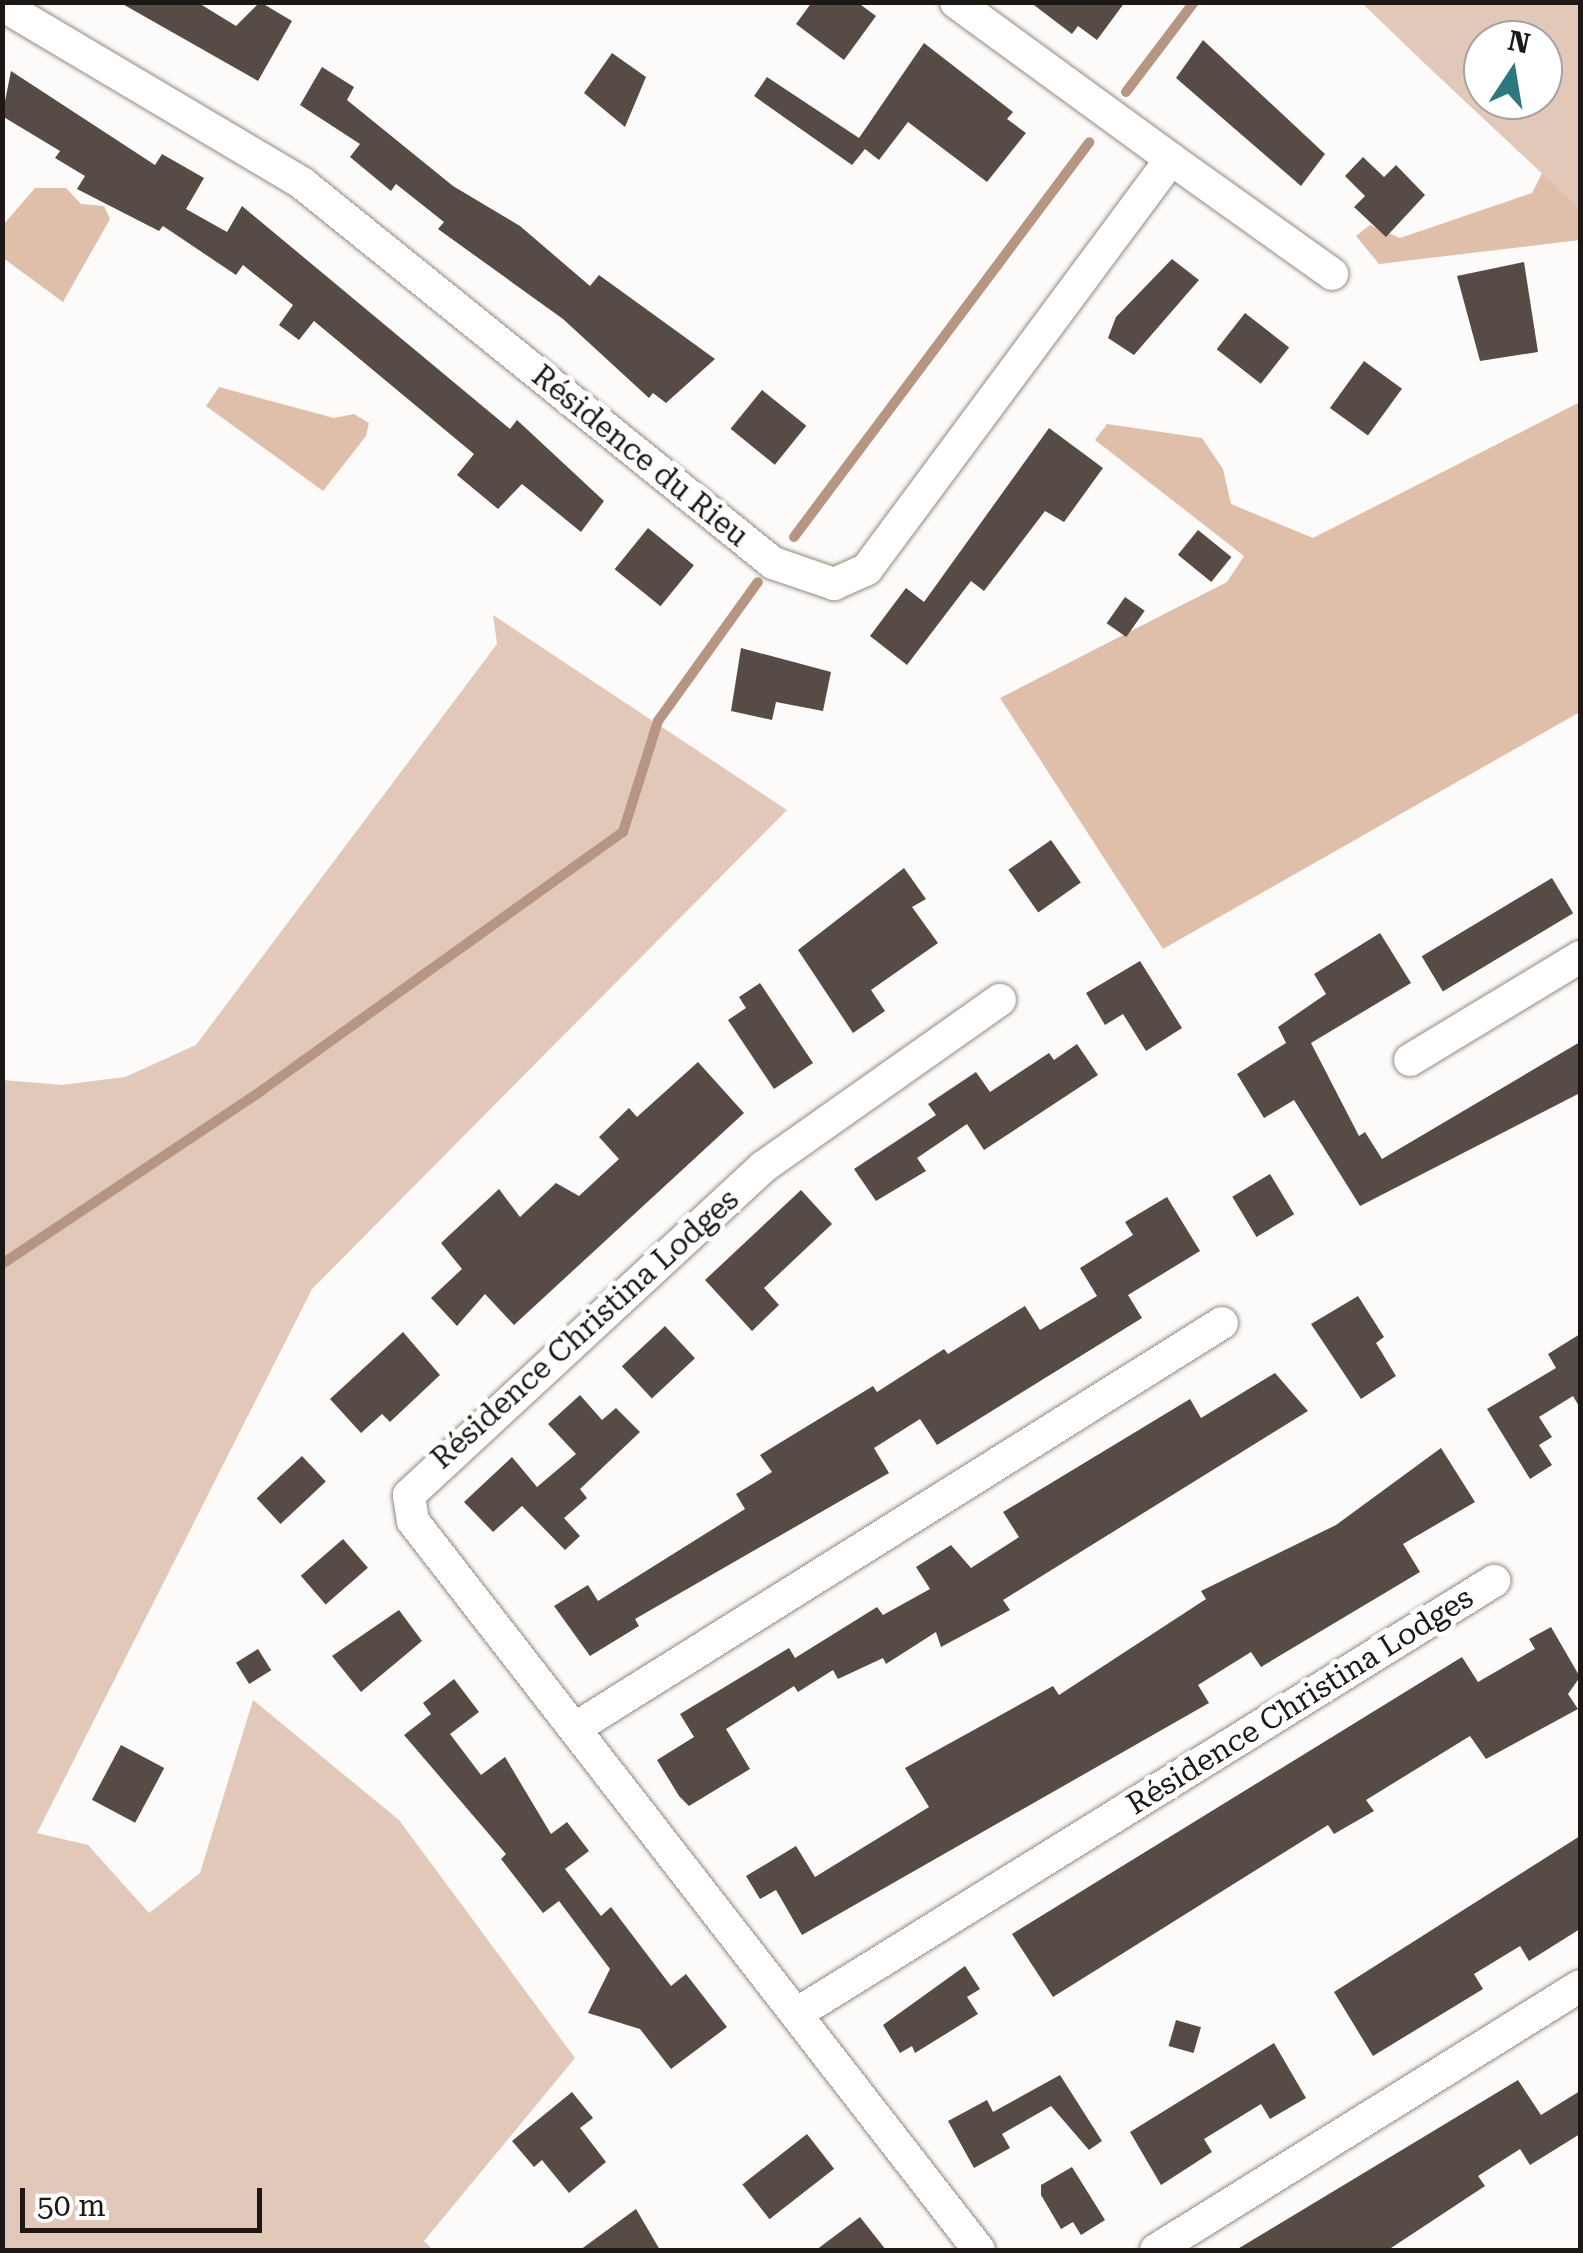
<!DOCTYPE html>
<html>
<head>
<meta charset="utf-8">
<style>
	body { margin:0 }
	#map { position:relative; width:1583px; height:2253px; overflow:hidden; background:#fdfbf9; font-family:"Roboto Serif",serif }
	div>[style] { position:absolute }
	.green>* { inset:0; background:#e1c8b9 }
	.forest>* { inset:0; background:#e0bfaa }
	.stream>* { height:10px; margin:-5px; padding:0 5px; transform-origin:5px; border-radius:5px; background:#b69683 }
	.building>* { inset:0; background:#564c45; transform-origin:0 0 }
	.roads { filter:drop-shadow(0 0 2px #948982) drop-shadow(0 0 2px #948982) }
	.minor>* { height:32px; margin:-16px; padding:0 16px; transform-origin:16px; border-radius:16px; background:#fff }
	span { translate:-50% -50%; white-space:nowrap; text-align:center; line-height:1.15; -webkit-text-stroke:10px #fff; paint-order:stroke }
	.street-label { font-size:30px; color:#1d1816 }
	.frame { position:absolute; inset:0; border:5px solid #1d1816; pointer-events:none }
	.north { position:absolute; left:1463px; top:20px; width:100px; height:100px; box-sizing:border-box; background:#fff; border:2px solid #a5a3a2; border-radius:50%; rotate:12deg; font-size:28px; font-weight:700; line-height:40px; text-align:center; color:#1d1816 }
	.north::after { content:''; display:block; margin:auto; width:35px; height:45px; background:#2e777e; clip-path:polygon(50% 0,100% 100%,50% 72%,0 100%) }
	.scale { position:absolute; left:20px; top:2188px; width:242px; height:45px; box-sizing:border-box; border:5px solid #1d1816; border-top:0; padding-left:12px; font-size:30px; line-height:35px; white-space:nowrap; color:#1d1816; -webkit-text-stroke:8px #fff; paint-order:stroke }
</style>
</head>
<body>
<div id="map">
	<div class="green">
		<i style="clip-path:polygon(evenodd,1362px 3px,1580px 3px,1580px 209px,1422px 61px,1362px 3px,1483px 40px,1543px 40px,1543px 100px,1483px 100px,1483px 40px)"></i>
		<i style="clip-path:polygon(493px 615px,787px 810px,312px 1289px,37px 1833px,88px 1845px,149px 1913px,200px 1873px,253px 1700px,399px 1820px,575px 2058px,424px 2241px,433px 2250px,3px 2250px,3px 1080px,62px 1085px,125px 1077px,196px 1045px,497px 644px)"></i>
	</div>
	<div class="forest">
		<i style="clip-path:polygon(1542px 173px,1580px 209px,1580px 240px,1379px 264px,1356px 236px,1370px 225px,1400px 238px,1532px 193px)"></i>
		<i style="clip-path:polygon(35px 188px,66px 188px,81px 204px,104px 206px,110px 219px,63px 302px,3px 258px,3px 225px)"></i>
		<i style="clip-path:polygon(219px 387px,334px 418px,354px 414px,369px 423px,366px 436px,323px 491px,206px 406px)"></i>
		<i style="clip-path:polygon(1580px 402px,1580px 712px,1163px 949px,1000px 698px,1227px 582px,1244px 556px,1095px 440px,1107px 424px,1202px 438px,1223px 469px,1231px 504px,1313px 538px)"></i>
	</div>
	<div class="stream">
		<i style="left:1126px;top:92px;width:113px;rotate:-52.9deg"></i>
		<i style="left:794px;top:537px;width:493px;rotate:-53.2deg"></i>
		<i style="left:2px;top:1264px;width:311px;rotate:-33.7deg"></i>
		<i style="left:261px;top:1091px;width:445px;rotate:-35.6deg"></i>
		<i style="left:623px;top:832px;width:116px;rotate:-72.5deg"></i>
		<i style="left:658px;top:721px;width:171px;rotate:-54.3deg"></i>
	</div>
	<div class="building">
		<i style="clip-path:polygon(119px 2px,197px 2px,236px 26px,260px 2px,292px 21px,258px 81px)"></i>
		<i style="clip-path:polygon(812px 2px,857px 2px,876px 16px,844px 60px,796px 24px)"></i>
		<i style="clip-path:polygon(1030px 2px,1125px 2px,1097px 40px,1078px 26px,1072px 34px)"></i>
		<i style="clip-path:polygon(1203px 40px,1325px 154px,1301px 186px,1176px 78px)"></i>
		<i style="clip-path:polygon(924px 43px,1013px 112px,1007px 119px,1026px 133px,987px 182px,908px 122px,879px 160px,865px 149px,852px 165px,754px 96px,767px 77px,859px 138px)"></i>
		<i style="clip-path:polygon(612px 53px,646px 77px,625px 127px,584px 93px)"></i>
		<i style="clip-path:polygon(322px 67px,354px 87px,347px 100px,453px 186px,520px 226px,590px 286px,599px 275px,715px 359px,666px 403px,653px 393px,649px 398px,563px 319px,438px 229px,444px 222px,396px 184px,391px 191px,350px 157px,360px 144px,300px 105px)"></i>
		<i style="clip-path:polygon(11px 71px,155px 165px,162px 154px,204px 178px,186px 209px,227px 232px,242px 206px,510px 429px,517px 420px,604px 501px,581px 532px,522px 484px,498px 509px,457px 475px,474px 454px,314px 321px,299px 340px,279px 325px,293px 305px,243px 265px,236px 275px,163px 226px,159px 231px,77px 189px,85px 176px,55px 158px,60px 151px,2px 116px)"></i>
		<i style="clip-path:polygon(1363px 157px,1384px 177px,1396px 165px,1425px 195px,1386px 237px,1354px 207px,1365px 196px,1345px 176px)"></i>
		<i style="clip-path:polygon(1172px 259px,1199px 280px,1134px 355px,1108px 338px,1116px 317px)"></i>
		<i style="clip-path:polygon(1524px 262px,1538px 352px,1480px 361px,1457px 276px)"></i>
		<i style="left:1245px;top:313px;width:56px;height:46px;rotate:38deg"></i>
		<i style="left:1364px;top:361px;width:47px;height:58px;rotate:36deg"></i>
		<i style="left:762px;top:390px;width:57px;height:50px;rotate:39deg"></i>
		<i style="clip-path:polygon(1049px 428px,1103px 468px,1064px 522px,1045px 511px,984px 591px,971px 581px,907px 665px,870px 636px,906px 588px,924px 602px)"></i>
		<i style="left:648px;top:528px;width:59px;height:53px;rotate:39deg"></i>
		<i style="left:1198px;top:530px;width:43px;height:32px;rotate:39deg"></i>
		<i style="left:1125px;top:597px;width:24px;height:32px;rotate:35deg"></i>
		<i style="clip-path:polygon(741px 648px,831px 672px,823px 711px,776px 702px,772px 720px,731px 711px)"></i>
		<i style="left:1051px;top:840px;width:52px;height:52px;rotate:55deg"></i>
		<i style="clip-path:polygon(904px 868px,926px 899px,912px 907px,938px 943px,871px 990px,885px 1011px,853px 1033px,798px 950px)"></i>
		<i style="left:1552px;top:878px;width:41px;height:152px;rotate:59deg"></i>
		<i style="clip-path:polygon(1380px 933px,1411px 983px,1311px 1043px,1359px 1136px,1365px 1132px,1382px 1159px,1580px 1042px,1580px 1093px,1360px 1206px,1294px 1100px,1264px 1118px,1237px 1074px,1286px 1043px,1278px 1027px,1326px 994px,1314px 974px)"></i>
		<i style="clip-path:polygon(1140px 961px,1182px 1028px,1146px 1051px,1123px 1014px,1105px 1025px,1086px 993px)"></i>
		<i style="clip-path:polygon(760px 983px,813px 1063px,774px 1089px,728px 1020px,746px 1008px,739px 997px)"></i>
		<i style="clip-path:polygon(1077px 1044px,1098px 1075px,984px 1150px,967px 1124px,917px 1158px,926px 1171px,876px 1201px,854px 1169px,936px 1115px,928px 1104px,976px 1072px,990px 1092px,1049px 1053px,1054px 1060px)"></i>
		<i style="clip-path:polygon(698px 1062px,744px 1113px,514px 1325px,485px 1294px,457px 1326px,431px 1298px,462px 1269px,441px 1243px,499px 1189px,520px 1217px,556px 1183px,579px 1196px,619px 1159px,599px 1137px,629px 1108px,637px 1117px)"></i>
		<i style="left:1270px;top:1174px;width:47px;height:44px;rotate:59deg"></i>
		<i style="clip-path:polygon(801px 1190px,832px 1224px,764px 1288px,779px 1305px,752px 1331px,705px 1280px)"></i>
		<i style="clip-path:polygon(1167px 1197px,1200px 1251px,1128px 1295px,1142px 1318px,937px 1445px,920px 1419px,874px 1448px,889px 1473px,635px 1619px,639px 1626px,590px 1656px,554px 1606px,588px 1585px,598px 1601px,745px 1509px,736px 1494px,772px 1472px,760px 1455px,873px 1386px,877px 1392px,944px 1349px,948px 1354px,1025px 1306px,1040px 1330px,1097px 1296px,1080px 1268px,1133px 1235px,1125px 1222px)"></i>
		<i style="clip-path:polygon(1358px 1296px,1384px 1337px,1376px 1343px,1396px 1376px,1361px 1399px,1311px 1324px)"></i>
		<i style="left:665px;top:1326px;width:44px;height:59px;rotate:47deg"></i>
		<i style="clip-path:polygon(403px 1332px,440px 1375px,390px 1422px,382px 1414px,361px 1433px,330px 1399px)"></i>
		<i style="clip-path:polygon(1580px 1334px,1580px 1408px,1573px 1396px,1539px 1417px,1552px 1437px,1539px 1445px,1552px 1465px,1530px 1479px,1487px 1409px,1556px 1368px,1548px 1354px)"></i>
		<i style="clip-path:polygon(1275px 1373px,1308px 1411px,1003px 1600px,1010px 1610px,941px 1647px,936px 1632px,886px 1664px,883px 1658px,838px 1679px,833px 1670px,798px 1692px,794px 1686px,726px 1729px,750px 1769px,689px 1806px,679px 1796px,657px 1760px,694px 1737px,680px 1714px,789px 1648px,795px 1658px,877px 1607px,883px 1615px,930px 1589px,916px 1567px,951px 1545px,971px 1568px,1019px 1537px,1003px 1512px,1190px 1399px,1201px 1418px)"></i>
		<i style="clip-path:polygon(580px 1395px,602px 1420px,616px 1408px,640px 1432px,580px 1489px,587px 1498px,564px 1518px,580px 1536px,565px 1550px,522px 1506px,493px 1532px,464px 1502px,512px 1457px,537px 1487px,576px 1454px,548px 1424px)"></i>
		<i style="clip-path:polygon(1441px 1448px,1475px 1502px,1403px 1544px,1420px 1572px,1261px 1667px,1251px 1652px,1198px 1685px,1209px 1703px,802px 1935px,776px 1890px,760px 1899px,746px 1876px,796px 1846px,815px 1877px,929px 1807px,905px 1768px,1053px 1686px,1059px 1695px,1206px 1599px,1201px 1591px,1336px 1525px)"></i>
		<i style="left:302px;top:1456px;width:35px;height:62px;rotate:47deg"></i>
		<i style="left:343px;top:1539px;width:38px;height:56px;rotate:49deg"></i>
		<i style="clip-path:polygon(399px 1610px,422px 1641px,361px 1692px,332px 1656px)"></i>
		<i style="clip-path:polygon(1551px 1627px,1580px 1677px,1568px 1694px,1578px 1709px,1486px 1759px,1470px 1736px,1366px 1800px,1374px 1811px,1334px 1834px,1328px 1825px,1053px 1997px,1012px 1934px,1462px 1657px,1478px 1682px,1535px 1649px,1529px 1639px)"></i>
		<i style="left:258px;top:1649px;width:25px;height:26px;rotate:58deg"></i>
		<i style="clip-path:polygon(454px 1679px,479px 1712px,450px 1734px,481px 1775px,505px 1757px,551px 1834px,567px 1822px,589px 1851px,565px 1869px,601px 1916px,611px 1907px,671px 1986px,686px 1974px,727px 2027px,671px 2069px,640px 2029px,588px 2013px,610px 1969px,559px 1901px,543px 1913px,501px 1859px,506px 1854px,404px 1735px,431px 1714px,423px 1703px)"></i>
		<i style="left:121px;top:1745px;width:49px;height:62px;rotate:28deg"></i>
		<i style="clip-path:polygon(1580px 1836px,1580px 1929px,1529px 1961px,1520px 1946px,1474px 1974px,1483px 1989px,1373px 2056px,1334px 1992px)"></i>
		<i style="clip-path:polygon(965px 1966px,980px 1989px,967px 1997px,978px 2014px,915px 2053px,912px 2046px,900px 2053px,883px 2025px)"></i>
		<i style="left:1176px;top:2020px;width:26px;height:27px;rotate:16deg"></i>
		<i style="clip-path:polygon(1274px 2043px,1306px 2098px,1270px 2119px,1261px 2104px,1204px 2139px,1212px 2152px,1161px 2185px,1130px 2132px)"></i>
		<i style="clip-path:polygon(1060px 2075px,1102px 2141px,1089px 2150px,1051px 2106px,1002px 2134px,1010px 2148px,974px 2168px,948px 2121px,987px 2100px,993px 2112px)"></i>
		<i style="clip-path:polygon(1518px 2080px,1541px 2115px,1580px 2091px,1580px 2134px,1530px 2165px,1520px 2149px,1478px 2176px,1485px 2186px,1388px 2250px,1236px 2250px)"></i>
		<i style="clip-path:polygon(572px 2092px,593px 2118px,580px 2128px,606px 2162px,569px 2193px,542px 2160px,534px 2167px,512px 2141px)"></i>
		<i style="left:807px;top:2134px;width:44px;height:82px;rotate:52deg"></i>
		<i style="clip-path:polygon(1072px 2167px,1105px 2220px,1081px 2235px,1073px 2222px,1061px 2229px,1041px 2195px,1041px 2185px)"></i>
		<i style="clip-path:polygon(636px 2209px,660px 2250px,580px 2250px)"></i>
		<i style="clip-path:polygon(860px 2217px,886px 2250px,816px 2250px)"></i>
	</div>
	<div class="roads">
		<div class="minor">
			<i style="left:2px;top:5px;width:350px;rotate:30.7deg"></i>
			<i style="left:303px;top:184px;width:604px;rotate:38.88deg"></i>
			<i style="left:773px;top:563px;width:65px;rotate:19deg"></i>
			<i style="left:834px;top:584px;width:36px;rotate:-24deg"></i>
			<i style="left:867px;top:569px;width:510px;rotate:-53.44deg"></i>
			<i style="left:1171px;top:159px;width:266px;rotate:-143.9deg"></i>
			<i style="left:1171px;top:159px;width:198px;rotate:35.5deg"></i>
			<i style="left:1410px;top:1060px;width:199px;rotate:-31.2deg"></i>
			<i style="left:577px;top:1727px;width:761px;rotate:-32.06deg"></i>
			<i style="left:801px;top:2011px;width:816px;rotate:-31.82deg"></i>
			<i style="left:979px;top:2250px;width:923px;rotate:-127.83deg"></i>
			<i style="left:413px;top:1521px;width:26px;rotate:-99deg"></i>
			<i style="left:409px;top:1495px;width:483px;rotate:-42.8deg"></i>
			<i style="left:763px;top:1167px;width:290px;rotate:-35.2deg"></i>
			<i style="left:1156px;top:2250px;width:499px;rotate:-31.9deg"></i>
		</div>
	</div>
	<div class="street-label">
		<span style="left:640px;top:456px;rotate:39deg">Résidence du Rieu</span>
		<span style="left:585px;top:1329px;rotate:-42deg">Résidence Christina Lodges</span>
		<span style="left:1300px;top:1701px;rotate:-32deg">Résidence Christina Lodges</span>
	</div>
	<div class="frame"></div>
	<div class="north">N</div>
	<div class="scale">50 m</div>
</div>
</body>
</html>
